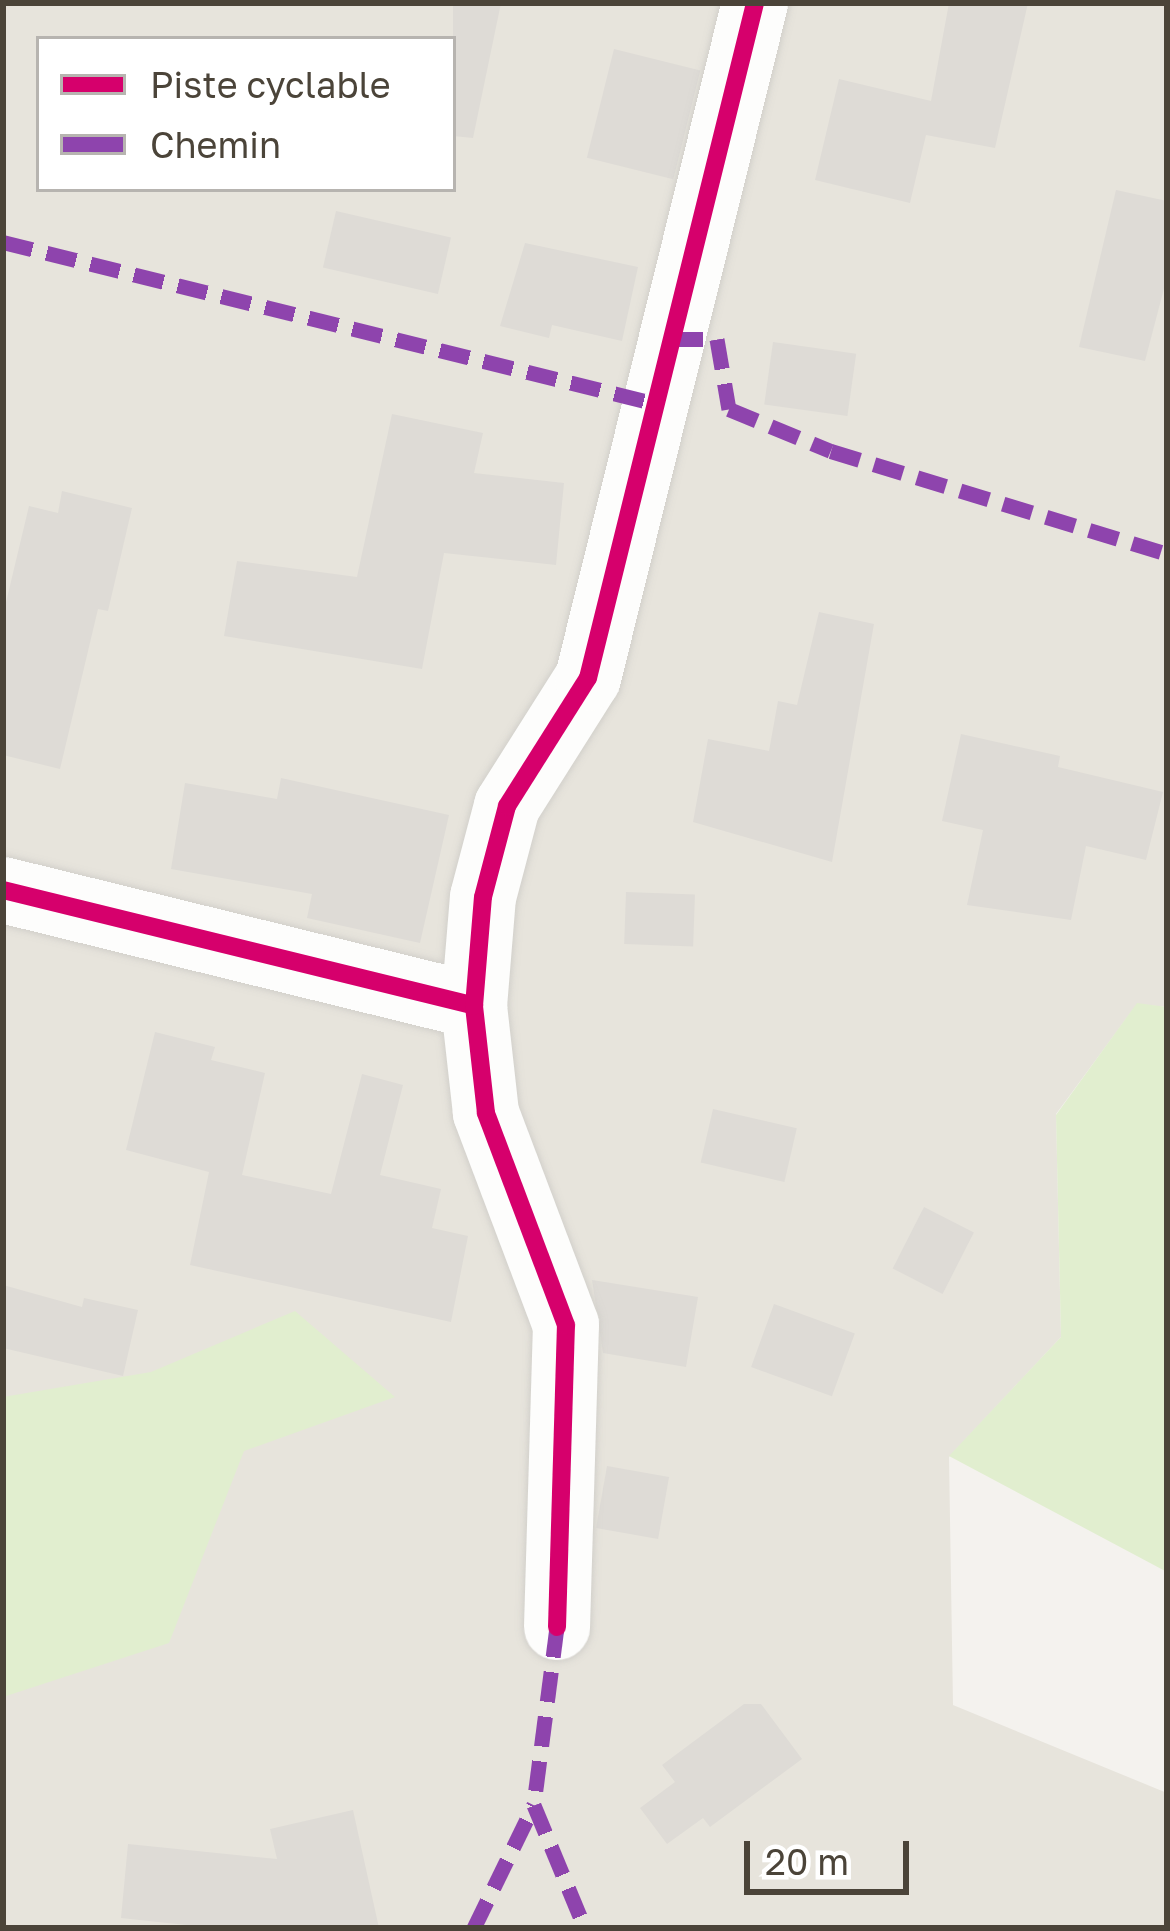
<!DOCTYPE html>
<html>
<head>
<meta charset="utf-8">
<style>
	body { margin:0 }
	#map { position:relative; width:1170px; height:1931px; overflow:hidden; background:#f4f2ee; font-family:"Golos Text",sans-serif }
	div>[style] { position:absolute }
	.residential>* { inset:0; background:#e7e4dc }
	.green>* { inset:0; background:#e1eecf }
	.building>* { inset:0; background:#dedbd6; transform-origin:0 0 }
	.roads { filter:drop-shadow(0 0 3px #d2d0cb) drop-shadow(0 0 3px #d2d0cb) }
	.minor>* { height:66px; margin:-33px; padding:0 33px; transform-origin:33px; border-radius:33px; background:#fdfdfc }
	.quiet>* { height:15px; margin-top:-7.5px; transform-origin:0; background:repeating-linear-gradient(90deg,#8e44ad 0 30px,transparent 0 45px) }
	.cycleway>* { height:18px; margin:-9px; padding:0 9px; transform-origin:9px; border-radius:9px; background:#d6006c }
	span { translate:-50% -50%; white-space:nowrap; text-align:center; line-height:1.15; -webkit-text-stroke:9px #fff; paint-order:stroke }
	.frame { position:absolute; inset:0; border:6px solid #4b4439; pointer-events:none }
	.legend { position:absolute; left:36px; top:36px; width:420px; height:156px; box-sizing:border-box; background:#fff; border:3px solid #b7b4b0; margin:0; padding:15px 21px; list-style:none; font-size:36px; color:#4b4439 }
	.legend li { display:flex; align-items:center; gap:24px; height:60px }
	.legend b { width:60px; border:3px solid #b7b4b0 }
	.scale { position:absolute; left:744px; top:1841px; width:165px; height:54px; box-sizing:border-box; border:6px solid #4b4439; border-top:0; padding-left:15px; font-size:36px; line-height:42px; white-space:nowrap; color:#4b4439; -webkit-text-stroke:9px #fff; paint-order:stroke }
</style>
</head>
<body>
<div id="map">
	<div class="residential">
		<i style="clip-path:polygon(evenodd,3px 3px,1167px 3px,1167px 1007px,1137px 1004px,1056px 1114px,1061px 1337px,949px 1457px,953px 1705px,1167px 1793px,1167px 1928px,3px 1928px,3px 3px,39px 39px,453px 39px,453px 189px,39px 189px,39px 39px)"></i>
	</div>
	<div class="green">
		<i style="clip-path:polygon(1137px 1003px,1167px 1007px,1167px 1572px,949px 1456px,1061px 1337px,1056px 1115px)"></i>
		<i style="clip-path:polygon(295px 1311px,395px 1397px,244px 1451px,169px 1643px,3px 1697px,3px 1397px,151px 1372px)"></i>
	</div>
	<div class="building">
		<i style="clip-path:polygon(453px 3px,501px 3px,473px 138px,453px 136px)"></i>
		<i style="clip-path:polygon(949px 3px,1028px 3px,995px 148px,926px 135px,910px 203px,815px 180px,839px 79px,931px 101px)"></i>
		<i style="left:614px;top:49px;width:89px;height:112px;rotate:14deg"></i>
		<i style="clip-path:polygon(1116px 190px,1167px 201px,1167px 277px,1145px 361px,1079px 347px)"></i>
		<i style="left:336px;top:211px;width:118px;height:58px;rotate:13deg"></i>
		<i style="clip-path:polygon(525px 243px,638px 267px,622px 341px,552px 325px,549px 338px,500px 326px)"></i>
		<i style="left:773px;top:342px;width:84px;height:63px;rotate:8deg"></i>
		<i style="clip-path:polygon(392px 414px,483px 433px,474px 473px,564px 483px,556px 565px,444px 553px,422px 669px,224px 636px,237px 561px,357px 577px)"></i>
		<i style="clip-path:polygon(62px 491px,132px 508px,108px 611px,98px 609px,60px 769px,3px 755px,3px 615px,29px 506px,58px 513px)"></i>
		<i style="clip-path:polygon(819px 612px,874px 624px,832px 862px,693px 822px,708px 739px,769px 751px,778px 701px,797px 705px)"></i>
		<i style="clip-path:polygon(961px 734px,1060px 756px,1058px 767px,1163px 792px,1146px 860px,1086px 846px,1071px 920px,967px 905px,983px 830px,942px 821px)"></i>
		<i style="clip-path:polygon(281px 778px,449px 815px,420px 943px,307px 918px,312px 894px,171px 869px,185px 783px,277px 799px)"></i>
		<i style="left:626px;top:892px;width:69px;height:52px;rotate:2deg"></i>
		<i style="clip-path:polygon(155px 1032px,215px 1047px,211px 1060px,265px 1073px,242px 1175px,331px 1194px,362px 1074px,403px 1085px,380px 1175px,441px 1189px,432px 1228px,468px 1236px,451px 1322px,190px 1265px,209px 1172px,126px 1150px)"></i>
		<i style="left:713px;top:1109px;width:86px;height:55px;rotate:13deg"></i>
		<i style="left:924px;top:1207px;width:56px;height:69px;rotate:27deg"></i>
		<i style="clip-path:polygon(592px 1280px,698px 1297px,686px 1367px,603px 1353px)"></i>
		<i style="clip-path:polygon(3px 1285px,82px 1307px,84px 1298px,138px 1310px,123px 1376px,3px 1348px)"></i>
		<i style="left:774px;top:1304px;width:86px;height:67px;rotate:20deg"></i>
		<i style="left:607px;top:1466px;width:63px;height:63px;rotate:10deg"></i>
		<i style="clip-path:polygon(744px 1704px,761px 1704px,802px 1759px,710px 1827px,703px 1818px,667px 1844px,640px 1808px,675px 1782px,662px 1765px)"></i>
		<i style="clip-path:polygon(353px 1810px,379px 1928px,214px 1928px,121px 1918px,128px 1844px,277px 1859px,270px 1829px)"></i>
	</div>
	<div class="roads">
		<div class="minor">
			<i style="left:3px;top:890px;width:485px;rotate:13.8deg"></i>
			<i style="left:557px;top:1627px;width:302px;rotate:-88.3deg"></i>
			<i style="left:566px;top:1325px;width:227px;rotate:-110.7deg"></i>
			<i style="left:486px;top:1113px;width:108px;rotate:-96.4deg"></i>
			<i style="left:474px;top:1006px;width:109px;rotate:-85.3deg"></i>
			<i style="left:483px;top:897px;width:94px;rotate:-75.2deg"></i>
			<i style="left:507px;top:806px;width:151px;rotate:-57.7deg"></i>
			<i style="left:588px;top:678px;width:695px;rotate:-76.1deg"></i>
		</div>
	</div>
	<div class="quiet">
		<i style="left:3px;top:242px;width:674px;rotate:13.91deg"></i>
		<i style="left:673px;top:339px;width:44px"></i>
		<i style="left:717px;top:339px;width:71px;rotate:80.3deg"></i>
		<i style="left:729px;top:409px;width:110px;rotate:22.4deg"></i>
		<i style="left:831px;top:451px;width:351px;rotate:17deg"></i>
		<i style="left:557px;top:1627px;width:179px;rotate:97.4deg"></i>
		<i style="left:534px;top:1805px;width:133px;rotate:67.5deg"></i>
		<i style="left:474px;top:1928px;width:137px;rotate:-64deg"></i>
	</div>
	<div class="cycleway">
		<i style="left:3px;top:890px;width:485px;rotate:13.8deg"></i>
		<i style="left:557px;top:1627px;width:302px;rotate:-88.3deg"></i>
		<i style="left:566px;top:1325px;width:227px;rotate:-110.7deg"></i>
		<i style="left:486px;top:1113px;width:108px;rotate:-96.4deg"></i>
		<i style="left:474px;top:1006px;width:109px;rotate:-85.3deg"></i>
		<i style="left:483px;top:897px;width:94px;rotate:-75.2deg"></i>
		<i style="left:507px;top:806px;width:151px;rotate:-57.7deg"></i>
		<i style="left:588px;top:678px;width:695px;rotate:-76.1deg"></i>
	</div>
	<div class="frame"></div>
	<ul class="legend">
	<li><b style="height:15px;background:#d6006c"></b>Piste cyclable</li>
	<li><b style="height:15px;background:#8e44ad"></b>Chemin</li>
	</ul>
	<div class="scale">20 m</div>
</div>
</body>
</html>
